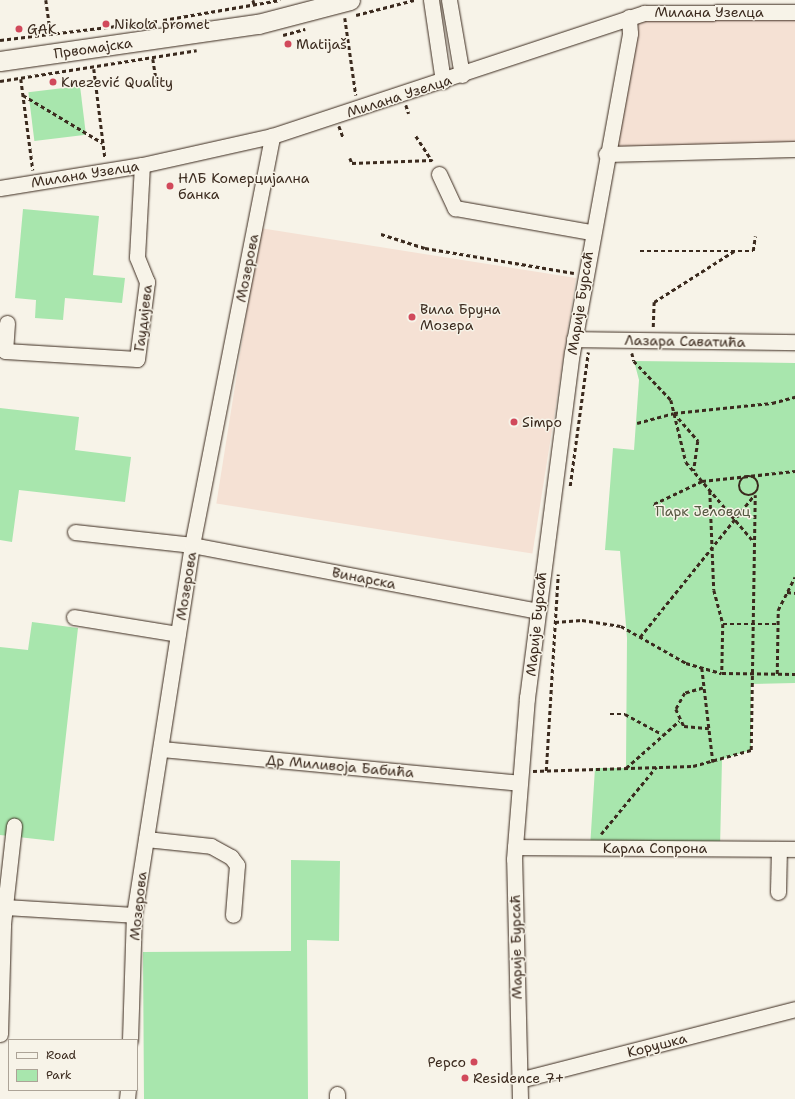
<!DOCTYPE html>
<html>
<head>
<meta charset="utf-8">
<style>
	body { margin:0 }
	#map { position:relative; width:795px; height:1099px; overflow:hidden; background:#f7f3e8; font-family:"Shantell Sans",sans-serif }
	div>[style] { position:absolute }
	.built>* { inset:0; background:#f5e1d4; transform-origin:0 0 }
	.green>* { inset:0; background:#a8e6ad; transform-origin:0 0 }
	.path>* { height:2.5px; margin-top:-1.25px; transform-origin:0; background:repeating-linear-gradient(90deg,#3b2a1e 0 4px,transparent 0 7px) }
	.path>.ring { margin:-1.25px; padding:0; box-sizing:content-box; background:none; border:2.5px solid #3b2a1e; border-radius:50% }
	.roads { filter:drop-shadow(0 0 1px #3b2a1e) drop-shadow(0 0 1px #3b2a1e) }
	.minor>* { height:15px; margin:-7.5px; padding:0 7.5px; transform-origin:7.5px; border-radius:7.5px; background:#f7f3e8 }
	.major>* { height:19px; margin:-9.5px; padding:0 9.5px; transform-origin:9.5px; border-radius:9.5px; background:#f7f3e8 }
	.dots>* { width:11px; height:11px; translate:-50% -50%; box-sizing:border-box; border:2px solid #f7f3e8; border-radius:50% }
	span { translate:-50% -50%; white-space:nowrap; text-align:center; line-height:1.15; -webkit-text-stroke:3px #f7f3e8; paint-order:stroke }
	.street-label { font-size:14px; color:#3b2a1e }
	.poi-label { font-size:14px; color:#3b2a1e }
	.left { translate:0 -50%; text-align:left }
	.right { translate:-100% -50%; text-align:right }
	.park-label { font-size:14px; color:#565942 }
	.legend { position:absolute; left:8px; top:1039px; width:130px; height:52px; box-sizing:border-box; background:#f7f3e8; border:1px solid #aca397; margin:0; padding:5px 7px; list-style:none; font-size:12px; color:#3b2a1e }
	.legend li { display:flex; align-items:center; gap:8px; height:20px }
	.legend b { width:20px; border:1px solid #aca397 }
</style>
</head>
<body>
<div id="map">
	<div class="built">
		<i style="clip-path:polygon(795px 12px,795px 149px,606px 154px,629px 17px)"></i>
		<i style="left:260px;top:228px;width:320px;height:279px;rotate:9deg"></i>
	</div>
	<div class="green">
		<i style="left:80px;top:86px;width:49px;height:52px;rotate:83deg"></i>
		<i style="clip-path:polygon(23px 209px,99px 216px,93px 275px,125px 278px,122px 303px,65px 298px,63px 320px,35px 318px,36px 300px,15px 298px)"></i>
		<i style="clip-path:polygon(634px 361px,795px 363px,795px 683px,751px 684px,751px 750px,722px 759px,720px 849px,590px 848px,595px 768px,626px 768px,627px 638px,620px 551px,605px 550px,613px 448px,634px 450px,639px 380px)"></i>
		<i style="clip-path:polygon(0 408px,79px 417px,75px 450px,131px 457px,125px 502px,19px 490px,12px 542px,0 540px)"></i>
		<i style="clip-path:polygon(32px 622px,78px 628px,54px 841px,0 835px,0 647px,28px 650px)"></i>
		<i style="clip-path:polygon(291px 860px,340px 861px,339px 941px,307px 940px,308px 1099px,144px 1099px,143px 952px,291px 951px)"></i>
	</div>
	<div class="path">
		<i style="left:46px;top:0;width:34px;rotate:82deg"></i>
		<i style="left:253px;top:0;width:6px;rotate:72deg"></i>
		<i style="left:356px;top:15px;width:60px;rotate:-14.5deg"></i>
		<i style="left:345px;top:18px;width:78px;rotate:81.9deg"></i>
		<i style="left:163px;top:20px;width:119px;rotate:-9.7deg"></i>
		<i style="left:283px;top:35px;width:23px;rotate:-15deg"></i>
		<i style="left:0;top:40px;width:159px;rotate:-6.9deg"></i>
		<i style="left:153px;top:59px;width:24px;rotate:81deg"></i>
		<i style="left:94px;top:69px;width:89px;rotate:82.9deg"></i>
		<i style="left:21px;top:79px;width:92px;rotate:82.5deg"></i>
		<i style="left:0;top:81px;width:199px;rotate:-8.9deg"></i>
		<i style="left:23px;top:95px;width:93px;rotate:31deg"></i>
		<i style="left:406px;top:105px;width:9px;rotate:72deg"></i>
		<i style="left:339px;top:126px;width:12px;rotate:70deg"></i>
		<i style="left:416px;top:136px;width:30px;rotate:57deg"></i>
		<i style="left:350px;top:158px;width:5px;rotate:68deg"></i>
		<i style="left:352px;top:163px;width:80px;rotate:-2.1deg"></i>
		<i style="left:381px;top:234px;width:46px;rotate:17.7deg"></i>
		<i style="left:425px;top:248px;width:151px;rotate:9.5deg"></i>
		<i style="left:640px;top:251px;width:113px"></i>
		<i style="left:753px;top:251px;width:15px;rotate:-82deg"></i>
		<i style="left:653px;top:327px;width:25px;rotate:-88deg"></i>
		<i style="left:654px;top:302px;width:95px;rotate:-32.5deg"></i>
		<i style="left:632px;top:353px;width:8px;rotate:76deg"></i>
		<i style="left:634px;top:361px;width:54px;rotate:46.5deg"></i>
		<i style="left:671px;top:400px;width:64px;rotate:76.4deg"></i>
		<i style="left:686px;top:462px;width:105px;rotate:49.6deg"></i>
		<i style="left:674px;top:413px;width:37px;rotate:49deg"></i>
		<i style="left:698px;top:441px;width:30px;rotate:98deg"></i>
		<i style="left:637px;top:423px;width:38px;rotate:-15deg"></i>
		<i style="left:674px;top:413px;width:99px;rotate:-5.8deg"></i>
		<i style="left:772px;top:403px;width:24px;rotate:-15deg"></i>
		<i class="ring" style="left:739px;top:476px;width:17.5px;height:17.5px"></i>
		<i style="left:570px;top:486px;width:135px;rotate:-82.3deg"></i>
		<i style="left:710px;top:491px;width:99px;rotate:87.7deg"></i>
		<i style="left:714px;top:590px;width:35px;rotate:75deg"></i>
		<i style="left:723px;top:624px;width:49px;rotate:91.2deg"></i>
		<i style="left:658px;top:511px;width:8px;rotate:-120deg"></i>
		<i style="left:654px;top:504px;width:53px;rotate:-25.6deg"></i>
		<i style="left:702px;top:481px;width:94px;rotate:-6.1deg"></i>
		<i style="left:787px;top:592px;width:8px;rotate:7deg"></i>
		<i style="left:555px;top:622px;width:27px;rotate:-4deg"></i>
		<i style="left:582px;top:620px;width:39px;rotate:9deg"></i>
		<i style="left:621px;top:626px;width:75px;rotate:29.6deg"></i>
		<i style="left:686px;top:663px;width:37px;rotate:16deg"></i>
		<i style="left:722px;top:673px;width:73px;rotate:0.8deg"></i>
		<i style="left:723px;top:624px;width:55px"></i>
		<i style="left:640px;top:637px;width:182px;rotate:-51.2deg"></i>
		<i style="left:702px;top:668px;width:95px;rotate:83.3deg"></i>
		<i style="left:777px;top:674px;width:64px;rotate:-89.1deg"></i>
		<i style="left:778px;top:610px;width:37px;rotate:-63deg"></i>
		<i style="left:703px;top:688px;width:19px;rotate:164deg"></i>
		<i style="left:685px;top:693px;width:18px;rotate:119deg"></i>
		<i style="left:676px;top:709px;width:19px;rotate:65deg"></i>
		<i style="left:684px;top:726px;width:25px;rotate:5deg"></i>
		<i style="left:610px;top:714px;width:15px"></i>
		<i style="left:625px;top:714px;width:42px;rotate:28.4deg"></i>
		<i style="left:626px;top:768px;width:71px;rotate:-41.6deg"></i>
		<i style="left:533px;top:771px;width:160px;rotate:-1.8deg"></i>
		<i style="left:693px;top:766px;width:60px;rotate:-15.4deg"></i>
		<i style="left:751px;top:750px;width:255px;rotate:-89.1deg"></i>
		<i style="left:546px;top:771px;width:197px;rotate:-86.5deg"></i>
		<i style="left:601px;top:834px;width:87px;rotate:-50.6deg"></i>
	</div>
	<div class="roads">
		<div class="minor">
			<i style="left:431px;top:0;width:82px;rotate:81.6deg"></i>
			<i style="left:449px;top:0;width:76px;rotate:80.2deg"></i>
			<i style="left:606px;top:154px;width:189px;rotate:-1.5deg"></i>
			<i style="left:439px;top:174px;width:38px;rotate:65deg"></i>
			<i style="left:455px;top:208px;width:138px;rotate:10deg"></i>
			<i style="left:0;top:188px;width:144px;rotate:-9.2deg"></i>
			<i style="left:142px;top:165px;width:133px;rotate:-12.6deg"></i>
			<i style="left:272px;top:136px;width:392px;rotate:-18.3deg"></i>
			<i style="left:644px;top:13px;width:151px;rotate:-0.4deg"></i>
			<i style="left:7px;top:323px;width:28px;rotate:94deg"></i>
			<i style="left:5px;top:351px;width:132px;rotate:3.5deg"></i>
			<i style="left:137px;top:359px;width:78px;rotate:-82.6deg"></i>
			<i style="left:147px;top:282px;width:27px;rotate:-112deg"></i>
			<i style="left:137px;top:257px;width:92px;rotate:-86.9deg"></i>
			<i style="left:574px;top:339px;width:221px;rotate:0.8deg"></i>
			<i style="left:75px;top:532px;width:118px;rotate:6.3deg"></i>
			<i style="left:192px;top:545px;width:351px;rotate:10.8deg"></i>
			<i style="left:74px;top:617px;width:105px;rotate:9.3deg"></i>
			<i style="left:161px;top:749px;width:360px;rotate:5.4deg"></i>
			<i style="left:146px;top:839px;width:65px;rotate:6.1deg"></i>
			<i style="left:211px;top:846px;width:23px;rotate:29deg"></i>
			<i style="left:231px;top:857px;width:10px;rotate:53deg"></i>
			<i style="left:237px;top:865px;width:50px;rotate:94.6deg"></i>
			<i style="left:515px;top:847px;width:280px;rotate:0.4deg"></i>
			<i style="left:778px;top:892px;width:43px;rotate:-88.7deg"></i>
			<i style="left:5px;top:907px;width:129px;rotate:3.5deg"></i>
			<i style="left:0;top:1034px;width:110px;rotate:-88.4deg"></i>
			<i style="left:3px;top:924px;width:99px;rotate:-83.6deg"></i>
			<i style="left:130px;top:1040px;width:125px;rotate:-88.2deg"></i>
			<i style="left:134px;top:915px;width:375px;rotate:-81.1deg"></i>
			<i style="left:192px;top:545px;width:417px;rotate:-78.9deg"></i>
			<i style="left:519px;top:1080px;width:285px;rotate:-14.4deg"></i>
			<i style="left:127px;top:1099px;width:9px;rotate:-84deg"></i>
			<i style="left:337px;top:1099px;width:5px;rotate:-90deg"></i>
			<i style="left:520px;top:1099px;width:240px;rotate:-91.4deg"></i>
			<i style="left:514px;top:859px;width:162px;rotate:-85.4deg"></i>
			<i style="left:527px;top:698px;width:348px;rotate:-82.6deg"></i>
			<i style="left:572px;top:353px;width:325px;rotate:-79.7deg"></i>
			<i style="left:630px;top:33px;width:16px;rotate:-94deg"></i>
		</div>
		<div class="major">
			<i style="left:0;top:61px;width:261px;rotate:-8.2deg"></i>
			<i style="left:258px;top:24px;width:95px;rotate:-14.6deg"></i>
		</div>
	</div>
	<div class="dots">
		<i style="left:106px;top:24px;background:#d1495b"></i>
		<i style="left:19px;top:29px;background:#d1495b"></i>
		<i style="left:288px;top:44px;background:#d1495b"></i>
		<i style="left:53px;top:82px;background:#d1495b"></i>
		<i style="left:170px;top:186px;background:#d1495b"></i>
		<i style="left:412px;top:317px;background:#d1495b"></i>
		<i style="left:514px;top:422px;background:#d1495b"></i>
		<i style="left:474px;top:1062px;background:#d1495b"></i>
		<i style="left:465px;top:1078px;background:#d1495b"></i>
	</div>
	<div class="street-label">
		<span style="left:709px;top:12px">Милана Узелца</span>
		<span style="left:93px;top:48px;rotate:-8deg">Првомајска</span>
		<span style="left:399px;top:96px;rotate:-18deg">Милана Узелца</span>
		<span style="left:85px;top:174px;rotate:-9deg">Милана Узелца</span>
		<span style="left:247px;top:268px;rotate:-79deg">Мозерова</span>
		<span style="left:580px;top:303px;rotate:-81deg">Марије Бурсаћ</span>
		<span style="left:143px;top:318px;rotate:-83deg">Гаудијева</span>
		<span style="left:685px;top:341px;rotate:1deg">Лазара Саватића</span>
		<span style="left:364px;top:578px;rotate:11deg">Винарска</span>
		<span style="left:186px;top:586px;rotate:-81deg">Мозерова</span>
		<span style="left:536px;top:624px;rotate:-84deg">Марије Бурсаћ</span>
		<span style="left:340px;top:766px;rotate:5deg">Др Миливоја Бабића</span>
		<span style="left:655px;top:848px">Карла Сопрона</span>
		<span style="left:138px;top:906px;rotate:-84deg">Мозерова</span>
		<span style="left:516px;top:947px;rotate:-91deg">Марије Бурсаћ</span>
		<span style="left:657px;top:1045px;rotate:-14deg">Корушка</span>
	</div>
	<div class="poi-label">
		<span class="left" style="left:114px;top:24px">Nikola promet</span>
		<span class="left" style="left:27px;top:29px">GAK</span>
		<span class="left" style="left:296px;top:44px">Matijaš</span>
		<span class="left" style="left:61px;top:82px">Knezević Quality</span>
		<span class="left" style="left:178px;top:186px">НЛБ Комерцијална<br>банка</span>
		<span class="left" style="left:420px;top:317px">Вила Бруна<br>Мозера</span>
		<span class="left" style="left:522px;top:422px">Simpo</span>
		<span class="right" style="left:466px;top:1062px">Pepco</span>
		<span class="left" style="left:473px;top:1078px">Residence 7+</span>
	</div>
	<div class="park-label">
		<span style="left:703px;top:511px">Парк Јеловац</span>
	</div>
	<ul class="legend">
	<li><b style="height:5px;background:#f7f3e8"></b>Road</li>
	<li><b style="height:11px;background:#a8e6ad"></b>Park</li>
	</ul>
</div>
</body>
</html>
